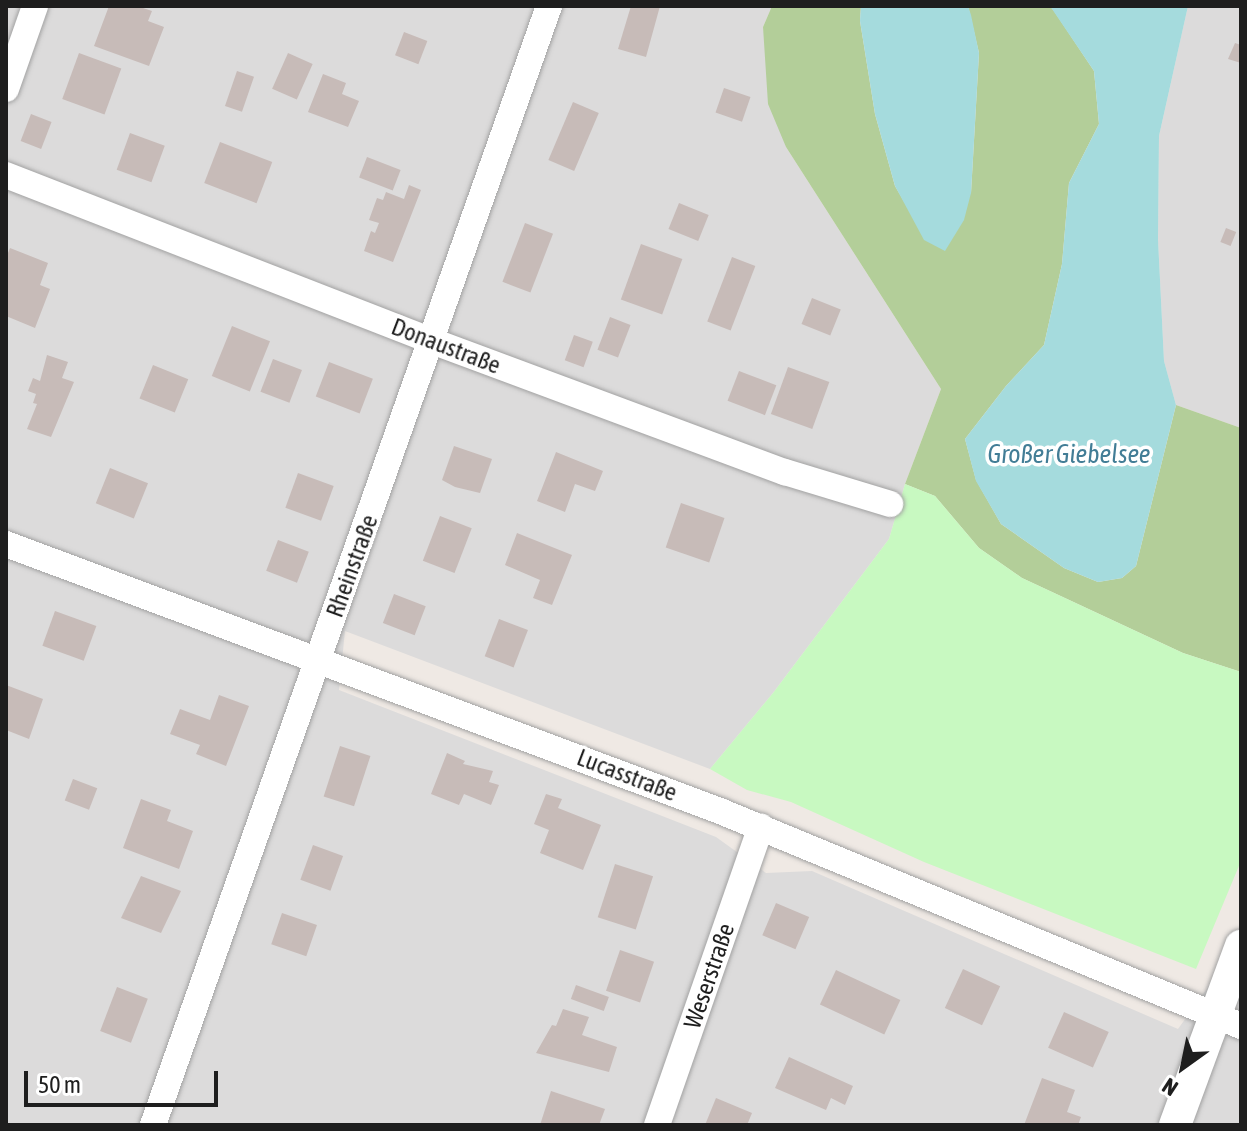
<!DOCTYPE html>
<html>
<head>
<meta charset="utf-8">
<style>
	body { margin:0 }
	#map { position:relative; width:1247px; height:1131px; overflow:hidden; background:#efe9e4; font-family:"Asap Condensed",sans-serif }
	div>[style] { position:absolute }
	.residential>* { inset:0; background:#dcdbdb }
	.forest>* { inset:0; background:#b3ce99 }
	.park>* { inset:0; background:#c8f9c1 }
	.water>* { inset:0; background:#a5dbdd }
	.building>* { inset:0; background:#c7bbb8; transform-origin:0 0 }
	.roads { filter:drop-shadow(0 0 2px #a2a2a2) drop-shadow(0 0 2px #a2a2a2) }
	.minor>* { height:26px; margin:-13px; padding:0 13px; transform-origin:13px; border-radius:13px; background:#fff }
	.tertiary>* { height:32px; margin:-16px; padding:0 16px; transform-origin:16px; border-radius:16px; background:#fff }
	span { translate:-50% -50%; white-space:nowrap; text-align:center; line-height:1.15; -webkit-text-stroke:7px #fff; paint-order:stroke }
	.street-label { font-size:24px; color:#1e1e1e }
	.water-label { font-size:26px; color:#427d96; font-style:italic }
	.frame { position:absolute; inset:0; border:8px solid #1e1e1e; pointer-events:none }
	.north { position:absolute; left:1143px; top:1027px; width:80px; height:80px; -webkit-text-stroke:6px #fff; paint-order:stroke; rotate:213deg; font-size:22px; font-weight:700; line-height:32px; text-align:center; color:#1e1e1e }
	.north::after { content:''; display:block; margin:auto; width:28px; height:36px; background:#1e1e1e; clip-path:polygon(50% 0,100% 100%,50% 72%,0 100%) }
	.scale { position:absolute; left:24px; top:1071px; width:194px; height:36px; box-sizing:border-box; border:4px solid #1e1e1e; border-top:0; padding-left:10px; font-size:24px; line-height:28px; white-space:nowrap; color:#1e1e1e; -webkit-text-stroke:6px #fff; paint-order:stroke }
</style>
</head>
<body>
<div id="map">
	<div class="residential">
		<i style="clip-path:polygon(6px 6px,772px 6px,763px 27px,786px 147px,941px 389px,905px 484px,889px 539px,773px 693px,710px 769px,345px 631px,339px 690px,716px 837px,766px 873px,812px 871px,1178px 1029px,1241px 941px,1241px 1125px,6px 1125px)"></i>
		<i style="clip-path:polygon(1188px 6px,1241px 6px,1241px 428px,1176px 405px,1164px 361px,1158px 239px,1159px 136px)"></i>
	</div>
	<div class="forest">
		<i style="clip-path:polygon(772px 6px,861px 6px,860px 21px,875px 114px,895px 186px,909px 210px,971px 193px,979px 53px,968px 6px,1050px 6px,1054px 11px,1094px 71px,1099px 124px,1069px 183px,1062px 264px,1044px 345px,1006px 386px,965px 439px,976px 480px,1001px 524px,1064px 568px,1098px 582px,1122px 578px,1136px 566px,1176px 405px,1241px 428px,1241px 672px,1183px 653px,1022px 578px,979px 548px,935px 496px,905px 484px,941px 389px,786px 147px,768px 104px,763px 27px)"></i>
	</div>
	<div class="park">
		<i style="clip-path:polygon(905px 484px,935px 496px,979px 548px,1022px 578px,1183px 653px,1241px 672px,1241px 861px,1196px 969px,924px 862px,791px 802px,747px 790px,710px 769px,773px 693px,889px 539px)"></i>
	</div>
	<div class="water">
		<i style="clip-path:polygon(861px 6px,968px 6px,971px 15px,979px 53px,971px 193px,964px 220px,945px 251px,924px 240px,895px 186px,875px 114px,860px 21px)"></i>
		<i style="clip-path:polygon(1050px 6px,1188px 6px,1159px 136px,1158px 239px,1164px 361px,1176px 405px,1136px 566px,1122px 578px,1098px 582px,1064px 568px,1001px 524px,976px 481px,965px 439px,1006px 386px,1044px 345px,1062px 264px,1069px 183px,1099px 124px,1094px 71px)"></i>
	</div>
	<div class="building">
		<i style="clip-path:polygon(109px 6px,137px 6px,152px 11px,148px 21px,164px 27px,149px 66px,94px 46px)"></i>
		<i style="clip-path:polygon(631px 6px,660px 6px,646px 57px,618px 49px)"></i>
		<i style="left:404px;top:32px;width:25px;height:25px;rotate:21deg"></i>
		<i style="clip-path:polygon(1235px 43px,1241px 45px,1241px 63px,1228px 59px)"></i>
		<i style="left:79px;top:53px;width:45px;height:49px;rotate:20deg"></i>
		<i style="left:288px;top:53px;width:27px;height:39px;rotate:24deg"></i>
		<i style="left:237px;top:71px;width:18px;height:37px;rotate:19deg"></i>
		<i style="clip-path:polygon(323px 74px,346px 83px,342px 94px,359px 101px,348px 127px,308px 112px)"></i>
		<i style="left:724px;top:88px;width:28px;height:26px;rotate:19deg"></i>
		<i style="left:573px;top:102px;width:28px;height:63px;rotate:23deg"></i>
		<i style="left:31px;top:114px;width:22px;height:29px;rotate:21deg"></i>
		<i style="left:130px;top:133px;width:37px;height:39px;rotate:20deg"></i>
		<i style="left:220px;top:142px;width:56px;height:44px;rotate:21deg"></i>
		<i style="left:367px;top:157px;width:36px;height:22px;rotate:21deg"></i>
		<i style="clip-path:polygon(409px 185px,421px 190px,393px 262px,364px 251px,371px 231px,375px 233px,379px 223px,369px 220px,377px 198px,383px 200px,386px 192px,404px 199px)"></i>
		<i style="left:679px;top:203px;width:32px;height:28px;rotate:22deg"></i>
		<i style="left:525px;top:223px;width:30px;height:63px;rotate:21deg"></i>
		<i style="left:1226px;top:228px;width:11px;height:15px;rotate:22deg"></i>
		<i style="left:641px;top:244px;width:44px;height:59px;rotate:20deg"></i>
		<i style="clip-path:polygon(10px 248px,48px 263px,40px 285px,50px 289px,35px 328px,6px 316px,6px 258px)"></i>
		<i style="left:732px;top:257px;width:25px;height:69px;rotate:21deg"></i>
		<i style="left:812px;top:298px;width:31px;height:28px;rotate:22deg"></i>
		<i style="left:610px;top:317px;width:22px;height:35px;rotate:21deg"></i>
		<i style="left:232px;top:326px;width:41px;height:54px;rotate:22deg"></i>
		<i style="left:574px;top:335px;width:20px;height:27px;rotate:20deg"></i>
		<i style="clip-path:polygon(47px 355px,68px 362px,62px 378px,74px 382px,51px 437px,27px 429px,37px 404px,33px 403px,36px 394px,28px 391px,33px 378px,40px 381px)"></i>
		<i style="left:273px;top:359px;width:31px;height:35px;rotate:21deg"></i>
		<i style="left:329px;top:362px;width:47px;height:37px;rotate:21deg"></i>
		<i style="left:153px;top:365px;width:38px;height:36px;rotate:22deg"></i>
		<i style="left:788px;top:367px;width:44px;height:50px;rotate:20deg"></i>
		<i style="left:739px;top:371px;width:40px;height:32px;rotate:21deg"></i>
		<i style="clip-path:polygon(454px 446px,492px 459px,480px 493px,455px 487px,442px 480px)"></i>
		<i style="clip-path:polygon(556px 452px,603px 471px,595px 491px,575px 484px,565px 512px,537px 501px)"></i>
		<i style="left:110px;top:468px;width:41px;height:38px;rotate:22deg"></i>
		<i style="left:298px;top:473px;width:38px;height:37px;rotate:20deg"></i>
		<i style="left:681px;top:503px;width:46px;height:47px;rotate:19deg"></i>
		<i style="left:440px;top:516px;width:34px;height:48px;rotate:21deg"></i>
		<i style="clip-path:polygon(517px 533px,572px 555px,552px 605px,533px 598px,540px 580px,505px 565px)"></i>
		<i style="left:278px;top:540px;width:33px;height:33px;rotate:21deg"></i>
		<i style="left:394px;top:594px;width:34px;height:31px;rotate:21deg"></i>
		<i style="left:55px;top:611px;width:44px;height:37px;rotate:20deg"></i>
		<i style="left:499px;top:619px;width:31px;height:40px;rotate:21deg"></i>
		<i style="clip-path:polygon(6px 685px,43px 699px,29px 739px,6px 730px)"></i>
		<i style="clip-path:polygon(219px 695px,249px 706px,226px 766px,196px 754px,200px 745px,170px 734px,180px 709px,210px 720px)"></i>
		<i style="left:340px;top:746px;width:32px;height:53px;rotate:18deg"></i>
		<i style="clip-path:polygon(447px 753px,465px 761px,463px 764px,493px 771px,489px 782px,499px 785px,491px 805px,464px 794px,459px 805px,431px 794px)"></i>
		<i style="left:73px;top:779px;width:26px;height:23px;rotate:21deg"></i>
		<i style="clip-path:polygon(546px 794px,562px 799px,558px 808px,601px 825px,583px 870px,540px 853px,549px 830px,534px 824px)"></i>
		<i style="clip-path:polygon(141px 799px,171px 810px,167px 821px,193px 831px,179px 869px,123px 848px)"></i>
		<i style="left:313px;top:845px;width:32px;height:37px;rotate:20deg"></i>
		<i style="left:615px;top:864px;width:40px;height:56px;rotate:18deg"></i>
		<i style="clip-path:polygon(141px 876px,181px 891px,161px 933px,121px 918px)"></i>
		<i style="left:776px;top:903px;width:36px;height:35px;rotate:23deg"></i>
		<i style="left:282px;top:913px;width:37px;height:33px;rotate:19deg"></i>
		<i style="left:620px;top:950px;width:36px;height:43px;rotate:19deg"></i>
		<i style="left:963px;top:969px;width:41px;height:43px;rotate:25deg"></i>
		<i style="left:836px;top:970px;width:71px;height:38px;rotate:25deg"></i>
		<i style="left:576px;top:985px;width:35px;height:15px;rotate:20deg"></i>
		<i style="left:117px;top:987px;width:33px;height:47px;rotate:21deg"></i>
		<i style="clip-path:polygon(563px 1009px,589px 1017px,582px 1035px,617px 1047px,609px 1072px,536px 1053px,552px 1025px,556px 1026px)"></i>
		<i style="left:1064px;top:1012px;width:49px;height:39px;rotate:24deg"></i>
		<i style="clip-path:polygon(789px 1057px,853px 1086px,845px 1105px,831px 1098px,826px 1110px,775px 1088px)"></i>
		<i style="clip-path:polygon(1042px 1078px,1075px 1090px,1067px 1112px,1081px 1117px,1078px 1125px,1024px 1125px)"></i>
		<i style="clip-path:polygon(551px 1091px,605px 1109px,599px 1125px,540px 1125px)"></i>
		<i style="clip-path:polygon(716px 1098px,752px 1113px,747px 1125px,705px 1125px)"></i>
	</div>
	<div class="roads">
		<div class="minor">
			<i style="left:6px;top:89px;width:88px;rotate:-70.7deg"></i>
			<i style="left:6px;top:175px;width:457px;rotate:21.3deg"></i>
			<i style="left:432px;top:341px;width:377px;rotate:20.4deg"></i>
			<i style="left:785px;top:472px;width:110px;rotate:16.9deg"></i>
			<i style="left:6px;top:544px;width:762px;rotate:20.5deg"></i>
			<i style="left:720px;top:811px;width:564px;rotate:22.42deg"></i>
			<i style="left:153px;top:1125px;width:1187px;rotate:-70.51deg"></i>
			<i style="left:657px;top:1125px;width:316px;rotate:-70.8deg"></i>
		</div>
		<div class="tertiary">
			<i style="left:1175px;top:1125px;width:191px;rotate:-69.8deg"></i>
		</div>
	</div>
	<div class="street-label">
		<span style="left:446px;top:346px;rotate:21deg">Donaustraße</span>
		<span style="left:352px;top:566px;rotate:-70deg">Rheinstraße</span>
		<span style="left:627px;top:775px;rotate:21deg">Lucasstraße</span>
		<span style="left:709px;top:976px;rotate:-71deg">Weserstraße</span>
	</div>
	<div class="water-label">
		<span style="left:1069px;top:455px">Großer Giebelsee</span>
	</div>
	<div class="frame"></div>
	<div class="north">N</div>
	<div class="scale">50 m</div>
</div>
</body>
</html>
